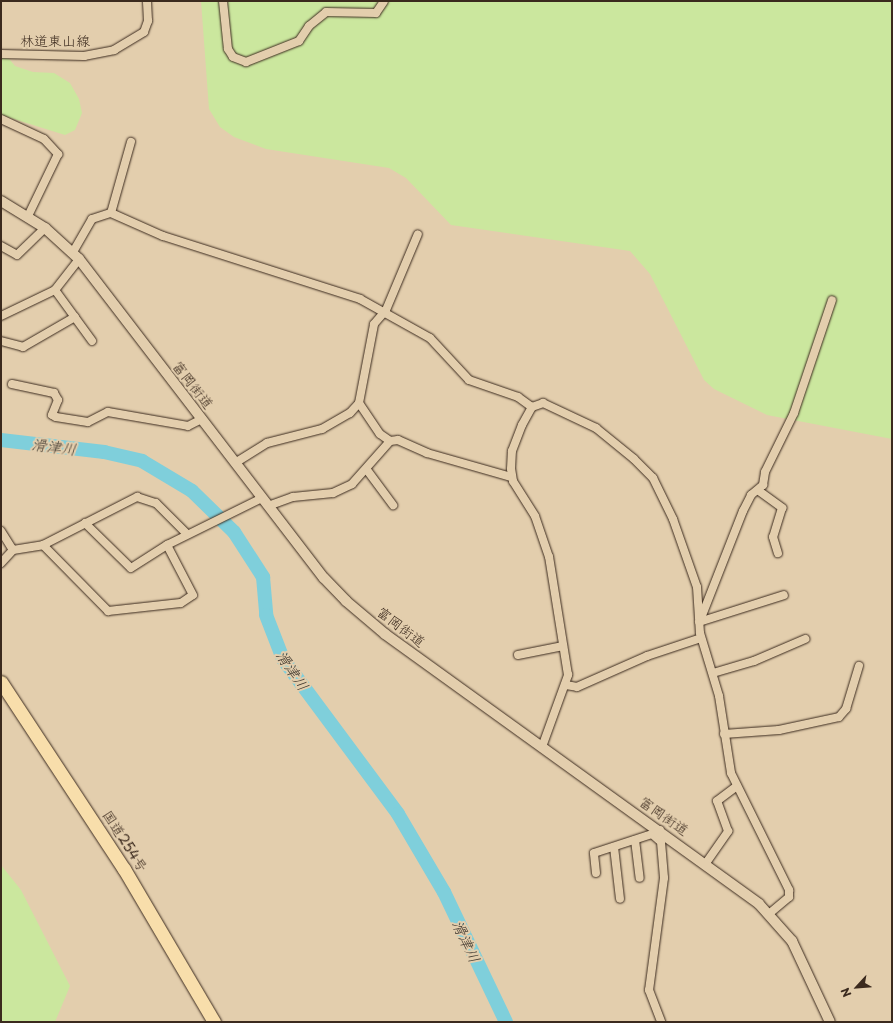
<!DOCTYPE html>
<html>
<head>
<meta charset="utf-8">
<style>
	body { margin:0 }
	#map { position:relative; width:893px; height:1023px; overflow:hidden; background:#e3cead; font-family:"Playpen Sans","Klee One",sans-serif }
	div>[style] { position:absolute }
	.green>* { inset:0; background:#cbe79e }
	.river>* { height:14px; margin:-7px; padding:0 7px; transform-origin:7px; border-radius:7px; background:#7fcfdb }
	.roads { filter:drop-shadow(0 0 1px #3b2a1e) drop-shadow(0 0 1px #3b2a1e) }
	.minor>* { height:8px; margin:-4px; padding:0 4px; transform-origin:4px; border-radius:4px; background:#e3cead }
	.tertiary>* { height:10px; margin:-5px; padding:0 5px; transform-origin:5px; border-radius:5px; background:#e3cead }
	.trunk>* { height:13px; margin:-6.5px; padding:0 6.5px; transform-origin:6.5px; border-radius:6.5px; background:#f8deab }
	span { translate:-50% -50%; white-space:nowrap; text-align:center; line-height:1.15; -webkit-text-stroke:4px #e3cead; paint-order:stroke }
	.street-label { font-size:14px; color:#3b2a1e }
	.water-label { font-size:15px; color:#423a31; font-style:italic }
	.frame { position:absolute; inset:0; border:2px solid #3b2a1e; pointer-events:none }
	.north { position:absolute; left:837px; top:967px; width:40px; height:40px; -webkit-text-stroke:3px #e3cead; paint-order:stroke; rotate:244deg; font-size:11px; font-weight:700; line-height:16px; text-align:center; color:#3b2a1e }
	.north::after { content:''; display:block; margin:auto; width:14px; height:18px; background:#3b2a1e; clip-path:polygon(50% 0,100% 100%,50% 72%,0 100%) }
</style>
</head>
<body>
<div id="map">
	<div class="green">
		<i style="clip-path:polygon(201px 1px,892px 1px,892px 439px,767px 415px,714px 389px,704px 380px,650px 274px,630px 251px,451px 225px,406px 178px,389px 168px,266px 149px,234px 137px,220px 127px,209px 109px)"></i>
		<i style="clip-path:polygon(1px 49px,15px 66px,33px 72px,54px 73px,70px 83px,79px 99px,82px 113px,75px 130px,65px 135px,1px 115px)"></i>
		<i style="clip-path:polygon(1px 865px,21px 890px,70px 986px,55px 1022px,1px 1022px)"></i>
	</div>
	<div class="river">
		<i style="left:1px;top:440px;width:104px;rotate:6.6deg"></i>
		<i style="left:104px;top:452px;width:39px;rotate:13deg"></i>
		<i style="left:142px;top:461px;width:58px;rotate:31deg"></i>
		<i style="left:192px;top:491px;width:59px;rotate:44.3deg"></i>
		<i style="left:234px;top:532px;width:54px;rotate:57.2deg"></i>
		<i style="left:263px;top:577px;width:38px;rotate:85deg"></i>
		<i style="left:266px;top:615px;width:47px;rotate:68.9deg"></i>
		<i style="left:283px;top:659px;width:193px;rotate:53.4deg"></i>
		<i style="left:398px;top:814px;width:91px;rotate:59.5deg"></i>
		<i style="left:444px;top:892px;width:144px;rotate:64.5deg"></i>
	</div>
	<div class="roads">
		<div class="minor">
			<i style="left:223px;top:1px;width:48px;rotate:84.1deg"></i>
			<i style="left:228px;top:49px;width:9px;rotate:58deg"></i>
			<i style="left:233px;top:57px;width:14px;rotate:21deg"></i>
			<i style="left:246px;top:62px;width:57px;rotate:-21.6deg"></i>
			<i style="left:299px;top:41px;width:18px;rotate:-56deg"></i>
			<i style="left:309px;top:26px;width:22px;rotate:-39deg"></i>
			<i style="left:326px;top:12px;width:50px;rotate:1.1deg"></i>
			<i style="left:376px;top:13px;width:14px;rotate:-56deg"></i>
			<i style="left:1px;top:54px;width:83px;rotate:1.4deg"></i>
			<i style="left:84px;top:56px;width:31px;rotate:-11deg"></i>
			<i style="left:114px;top:50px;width:35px;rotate:-31deg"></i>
			<i style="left:144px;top:32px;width:12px;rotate:-70deg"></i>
			<i style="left:148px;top:21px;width:20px;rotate:-93deg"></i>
			<i style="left:1px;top:119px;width:47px;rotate:24.9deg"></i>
			<i style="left:44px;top:139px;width:21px;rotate:47deg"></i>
			<i style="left:58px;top:154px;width:69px;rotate:115.8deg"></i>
			<i style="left:111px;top:213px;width:74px;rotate:-74.3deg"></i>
			<i style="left:1px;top:246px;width:18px;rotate:29deg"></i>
			<i style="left:17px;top:255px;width:39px;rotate:-44deg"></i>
			<i style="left:73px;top:252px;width:38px;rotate:-60deg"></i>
			<i style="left:92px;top:219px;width:20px;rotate:-18deg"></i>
			<i style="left:111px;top:213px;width:57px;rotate:23.9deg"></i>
			<i style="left:163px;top:236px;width:207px;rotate:17.7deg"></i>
			<i style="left:360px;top:299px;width:80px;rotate:29.1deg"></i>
			<i style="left:430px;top:338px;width:57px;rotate:47.1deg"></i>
			<i style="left:469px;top:380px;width:52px;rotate:19.1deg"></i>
			<i style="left:518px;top:397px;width:17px;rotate:36deg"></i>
			<i style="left:55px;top:290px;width:63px;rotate:54deg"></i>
			<i style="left:1px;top:316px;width:60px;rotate:-25.7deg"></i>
			<i style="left:55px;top:290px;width:39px;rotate:-52deg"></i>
			<i style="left:1px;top:341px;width:23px;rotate:15deg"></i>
			<i style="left:23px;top:347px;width:60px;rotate:-30deg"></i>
			<i style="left:12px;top:384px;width:43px;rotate:12.1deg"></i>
			<i style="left:54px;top:393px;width:8px;rotate:60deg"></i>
			<i style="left:58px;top:400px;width:16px;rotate:112deg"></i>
			<i style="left:52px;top:415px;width:4px;rotate:27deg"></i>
			<i style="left:56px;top:417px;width:32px;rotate:9deg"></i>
			<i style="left:88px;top:422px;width:22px;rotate:-27deg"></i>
			<i style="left:108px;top:412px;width:81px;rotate:9.9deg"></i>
			<i style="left:188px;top:426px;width:16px;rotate:-27deg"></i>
			<i style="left:359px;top:403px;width:37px;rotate:56deg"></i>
			<i style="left:380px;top:434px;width:12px;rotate:35deg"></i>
			<i style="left:390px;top:441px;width:8px;rotate:-7deg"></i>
			<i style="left:398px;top:440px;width:32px;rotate:24deg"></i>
			<i style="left:427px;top:453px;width:87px;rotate:15.9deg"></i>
			<i style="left:235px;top:463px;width:38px;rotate:-32deg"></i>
			<i style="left:267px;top:443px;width:57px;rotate:-14.3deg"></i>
			<i style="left:322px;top:429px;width:32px;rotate:-30deg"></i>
			<i style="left:350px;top:413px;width:13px;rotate:-48deg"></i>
			<i style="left:359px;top:403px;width:80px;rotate:-79.2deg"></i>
			<i style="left:374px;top:324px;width:18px;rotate:-49deg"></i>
			<i style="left:386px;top:310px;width:82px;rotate:-67.2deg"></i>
			<i style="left:367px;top:470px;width:44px;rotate:53.4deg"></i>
			<i style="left:759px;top:491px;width:29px;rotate:36deg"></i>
			<i style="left:782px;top:508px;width:30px;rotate:107deg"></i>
			<i style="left:773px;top:537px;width:17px;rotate:73deg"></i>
			<i style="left:268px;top:506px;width:27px;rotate:-20deg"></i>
			<i style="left:293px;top:497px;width:40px;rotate:-5.7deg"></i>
			<i style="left:333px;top:493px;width:21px;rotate:-25deg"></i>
			<i style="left:352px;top:484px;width:57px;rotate:-48.5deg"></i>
			<i style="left:85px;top:523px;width:64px;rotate:44.4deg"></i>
			<i style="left:131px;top:568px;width:43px;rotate:-32.6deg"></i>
			<i style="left:1px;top:531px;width:22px;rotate:58deg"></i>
			<i style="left:43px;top:545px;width:93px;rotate:45.4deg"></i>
			<i style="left:108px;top:611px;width:73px;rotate:-6.3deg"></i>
			<i style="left:181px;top:603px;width:14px;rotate:-34deg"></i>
			<i style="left:193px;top:595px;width:56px;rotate:-117.5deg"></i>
			<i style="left:167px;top:545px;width:106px;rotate:-26.3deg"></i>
			<i style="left:1px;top:563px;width:18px;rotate:-47deg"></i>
			<i style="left:13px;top:550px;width:30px;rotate:-9deg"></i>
			<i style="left:43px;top:545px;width:106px;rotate:-27.1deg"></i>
			<i style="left:137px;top:497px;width:20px;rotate:18deg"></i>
			<i style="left:156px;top:503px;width:44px;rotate:45deg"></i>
			<i style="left:701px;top:618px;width:115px;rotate:-68.6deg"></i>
			<i style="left:743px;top:511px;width:18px;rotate:-63deg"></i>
			<i style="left:751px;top:495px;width:16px;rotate:-40deg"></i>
			<i style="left:763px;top:485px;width:13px;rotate:-81deg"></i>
			<i style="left:765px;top:472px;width:66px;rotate:-63.8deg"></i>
			<i style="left:794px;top:413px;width:119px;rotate:-71.4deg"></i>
			<i style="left:699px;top:622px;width:89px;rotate:-17.6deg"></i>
			<i style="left:518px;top:655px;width:46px;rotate:-11.3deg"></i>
			<i style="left:713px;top:673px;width:43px;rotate:-16.3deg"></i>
			<i style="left:754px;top:661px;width:56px;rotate:-23.3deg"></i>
			<i style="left:566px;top:685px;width:11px;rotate:10deg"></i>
			<i style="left:577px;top:687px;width:77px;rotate:-23.9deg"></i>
			<i style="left:647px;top:656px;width:57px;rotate:-18.4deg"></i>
			<i style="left:724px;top:734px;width:55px;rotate:-4.2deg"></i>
			<i style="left:779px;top:730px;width:61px;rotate:-12.2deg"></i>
			<i style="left:839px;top:717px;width:11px;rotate:-49deg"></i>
			<i style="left:846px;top:709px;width:45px;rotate:-73.2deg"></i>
			<i style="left:542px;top:747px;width:77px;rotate:-70.1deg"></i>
			<i style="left:568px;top:675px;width:120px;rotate:-99.1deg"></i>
			<i style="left:549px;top:557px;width:43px;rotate:-108.9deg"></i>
			<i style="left:535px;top:516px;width:41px;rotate:-122.2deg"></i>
			<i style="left:513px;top:481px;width:12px;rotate:-99deg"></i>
			<i style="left:511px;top:469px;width:18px;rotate:-87deg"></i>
			<i style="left:512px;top:451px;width:28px;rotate:-69deg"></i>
			<i style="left:522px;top:425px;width:21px;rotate:-61deg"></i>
			<i style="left:532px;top:407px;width:12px;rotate:-20deg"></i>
			<i style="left:543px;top:403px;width:59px;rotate:25.3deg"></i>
			<i style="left:596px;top:428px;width:49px;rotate:39.2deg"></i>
			<i style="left:634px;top:459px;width:27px;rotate:45deg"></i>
			<i style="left:653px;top:478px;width:46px;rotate:64deg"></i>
			<i style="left:673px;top:519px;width:72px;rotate:70.6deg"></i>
			<i style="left:697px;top:587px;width:46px;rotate:86.3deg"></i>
			<i style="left:700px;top:633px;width:66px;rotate:73.2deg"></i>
			<i style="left:719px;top:696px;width:78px;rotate:81.1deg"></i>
			<i style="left:731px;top:773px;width:131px;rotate:63.6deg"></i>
			<i style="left:789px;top:890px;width:7px;rotate:90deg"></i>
			<i style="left:789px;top:897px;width:26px;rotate:140deg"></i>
			<i style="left:660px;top:830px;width:48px;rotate:85.2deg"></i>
			<i style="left:664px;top:878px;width:113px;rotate:97.6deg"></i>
			<i style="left:649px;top:990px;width:34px;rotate:69deg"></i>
			<i style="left:635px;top:840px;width:38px;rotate:83deg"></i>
			<i style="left:614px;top:847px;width:52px;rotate:83.4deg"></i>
			<i style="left:706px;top:863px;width:39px;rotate:-55deg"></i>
			<i style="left:728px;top:831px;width:32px;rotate:-110deg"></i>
			<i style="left:717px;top:801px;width:25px;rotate:-37deg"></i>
			<i style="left:596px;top:873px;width:20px;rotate:-96deg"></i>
			<i style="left:594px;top:853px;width:61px;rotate:-18.1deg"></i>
			<i style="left:652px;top:834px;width:9px;rotate:41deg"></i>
		</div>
		<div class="tertiary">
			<i style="left:1px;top:201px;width:52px;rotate:31.5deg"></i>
			<i style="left:45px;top:228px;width:46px;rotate:42.4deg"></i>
			<i style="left:79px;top:259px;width:402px;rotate:52.5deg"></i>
			<i style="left:324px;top:578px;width:32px;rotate:46deg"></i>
			<i style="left:346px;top:601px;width:51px;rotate:40.2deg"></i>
			<i style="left:385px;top:634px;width:461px;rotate:35.8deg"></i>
			<i style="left:759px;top:904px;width:50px;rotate:48.3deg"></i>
			<i style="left:792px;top:941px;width:89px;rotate:64.9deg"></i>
		</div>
		<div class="trunk">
			<i style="left:1px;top:682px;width:224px;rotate:56.7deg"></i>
			<i style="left:124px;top:869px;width:178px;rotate:59.5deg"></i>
		</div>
	</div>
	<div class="street-label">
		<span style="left:55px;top:41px">林道東山線</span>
		<span style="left:193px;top:385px;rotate:52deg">富岡街道</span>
		<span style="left:401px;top:627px;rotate:37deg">富岡街道</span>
		<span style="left:664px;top:816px;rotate:35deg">富岡街道</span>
		<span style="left:125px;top:841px;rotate:57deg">国道254号</span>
	</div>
	<div class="water-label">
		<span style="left:54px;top:446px;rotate:7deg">滑津川</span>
		<span style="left:293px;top:670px;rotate:56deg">滑津川</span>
		<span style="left:467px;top:941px;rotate:65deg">滑津川</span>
	</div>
	<div class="frame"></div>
	<div class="north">N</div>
</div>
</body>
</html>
